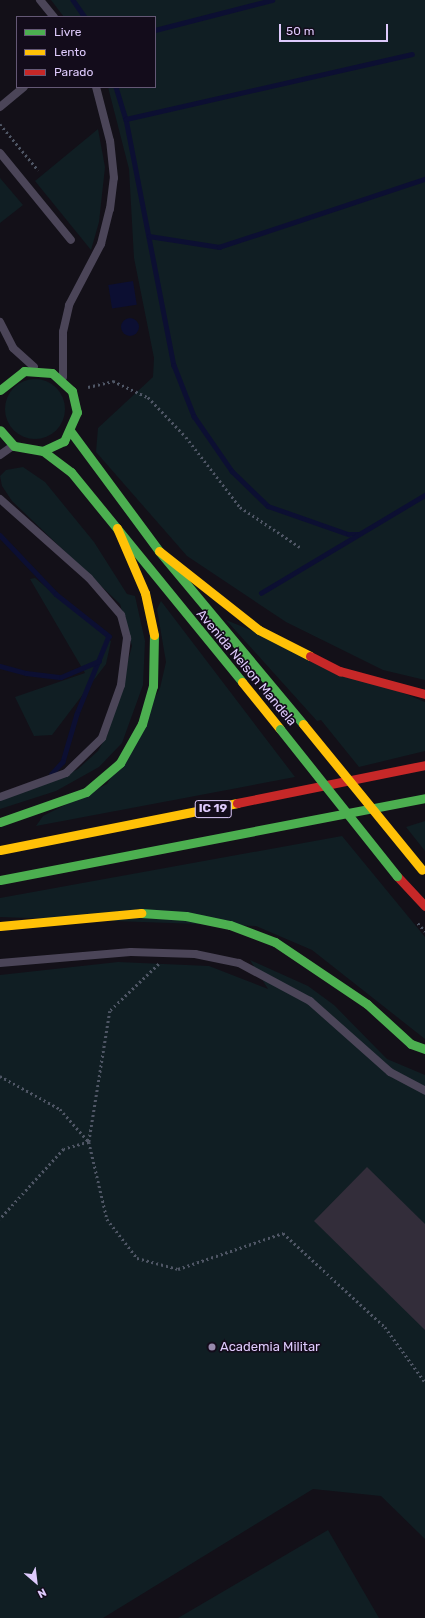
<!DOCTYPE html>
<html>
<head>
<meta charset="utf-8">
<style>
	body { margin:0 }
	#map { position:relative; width:425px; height:1618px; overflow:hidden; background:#131018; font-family:Rubik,sans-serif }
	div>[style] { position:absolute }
	.green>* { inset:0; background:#101e23 }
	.round { border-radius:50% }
	.water>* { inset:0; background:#0c0f32; transform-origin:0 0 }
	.stream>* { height:4.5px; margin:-2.25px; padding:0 2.25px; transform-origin:2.25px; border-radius:2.25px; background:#0c0f32 }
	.building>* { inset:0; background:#332d3a }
	.path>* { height:2.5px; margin-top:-1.25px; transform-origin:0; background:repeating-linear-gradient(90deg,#4f5665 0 2px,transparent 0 5px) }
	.lane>* { height:8px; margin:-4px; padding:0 4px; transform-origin:4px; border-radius:4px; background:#4b4558 }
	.fast>* { height:9px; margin:-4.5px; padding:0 4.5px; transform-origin:4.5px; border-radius:4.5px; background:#4caf50 }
	.slow>* { height:9px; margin:-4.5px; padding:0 4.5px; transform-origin:4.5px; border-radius:4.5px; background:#ffc107 }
	.jam>* { height:9px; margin:-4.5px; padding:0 4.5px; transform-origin:4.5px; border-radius:4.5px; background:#c62828 }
	.fast-bridge>* { height:9px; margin:-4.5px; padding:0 4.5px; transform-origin:4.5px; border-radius:4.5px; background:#4caf50 }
	.slow-bridge>* { height:9px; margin:-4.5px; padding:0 4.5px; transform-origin:4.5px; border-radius:4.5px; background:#ffc107 }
	.dots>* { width:11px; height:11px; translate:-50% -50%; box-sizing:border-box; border:2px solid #130c1b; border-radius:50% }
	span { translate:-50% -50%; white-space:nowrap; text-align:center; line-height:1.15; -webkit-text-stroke:3.5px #130c1b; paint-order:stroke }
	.shield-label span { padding:1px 3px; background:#130c1b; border:1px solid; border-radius:3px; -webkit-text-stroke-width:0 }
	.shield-label { font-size:12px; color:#decafc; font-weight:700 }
	.street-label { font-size:13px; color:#decafc }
	.poi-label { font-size:13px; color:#decafc }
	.left { translate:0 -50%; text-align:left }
	.legend { position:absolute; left:16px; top:16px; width:140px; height:72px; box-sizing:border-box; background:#130c1b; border:1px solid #645875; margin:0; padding:5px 7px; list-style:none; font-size:12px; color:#decafc }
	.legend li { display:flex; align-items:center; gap:8px; height:20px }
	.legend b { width:20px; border:1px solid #645875 }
	.north { position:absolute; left:16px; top:1562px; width:40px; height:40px; -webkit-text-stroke:3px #130c1b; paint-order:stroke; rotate:152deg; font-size:11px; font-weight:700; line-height:16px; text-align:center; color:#decafc }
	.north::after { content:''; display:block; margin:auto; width:14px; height:18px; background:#decafc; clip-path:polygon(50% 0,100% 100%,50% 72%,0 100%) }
	.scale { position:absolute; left:279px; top:24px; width:109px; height:18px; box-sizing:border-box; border:2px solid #decafc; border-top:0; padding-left:5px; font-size:12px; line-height:14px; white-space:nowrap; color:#decafc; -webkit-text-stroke:3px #130c1b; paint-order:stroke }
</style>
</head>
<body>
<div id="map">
	<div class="green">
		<i style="clip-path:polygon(51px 0,425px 0,425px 680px,383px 670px,286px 622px,187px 556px,96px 452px,98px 428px,153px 377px,154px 358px,134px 258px,129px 169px,108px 87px,155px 87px,155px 17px,64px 17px)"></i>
		<i style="clip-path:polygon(98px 129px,105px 167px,99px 222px,91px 250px,35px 181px)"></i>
		<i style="clip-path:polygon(0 178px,23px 205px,0 223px)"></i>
		<i class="round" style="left:5px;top:379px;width:60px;height:60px"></i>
		<i style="clip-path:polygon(23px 467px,45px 482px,94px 542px,127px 594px,135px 596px,145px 641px,143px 685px,122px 743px,99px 767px,56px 791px,0 809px,0 796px,55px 781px,78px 769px,98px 751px,108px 733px,132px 646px,120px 604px,12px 501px,2px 486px,0 476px,6px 470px)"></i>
		<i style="clip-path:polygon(35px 578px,111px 641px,106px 664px,52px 735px,34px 736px,15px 697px,85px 673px,30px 579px)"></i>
		<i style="clip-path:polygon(161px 601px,295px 777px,36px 826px,43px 816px,107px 784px,160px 688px,166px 662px,157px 609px)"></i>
		<i style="clip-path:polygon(226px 620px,425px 702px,425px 751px,359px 767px,321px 720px,317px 721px)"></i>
		<i style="clip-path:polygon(425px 821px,425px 851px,406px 827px)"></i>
		<i style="clip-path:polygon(342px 836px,425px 937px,425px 1039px,312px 950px,256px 926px,0 917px,0 898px)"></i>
		<i style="clip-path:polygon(250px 960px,308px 986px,334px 1005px,387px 1059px,425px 1075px,425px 1539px,381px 1496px,313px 1489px,103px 1618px,0 1618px,0 975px,118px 962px,209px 966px,268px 989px)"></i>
		<i style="clip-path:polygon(328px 1530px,379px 1618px,178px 1618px)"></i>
	</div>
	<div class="water">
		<i style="left:133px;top:281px;width:24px;height:25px;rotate:81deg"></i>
		<i class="round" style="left:121px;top:318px;width:18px;height:18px"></i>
	</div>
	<div class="stream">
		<i style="left:73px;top:0;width:21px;rotate:55deg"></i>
		<i style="left:155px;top:30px;width:121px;rotate:-14.4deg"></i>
		<i style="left:116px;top:87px;width:34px;rotate:73deg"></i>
		<i style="left:126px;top:119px;width:251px;rotate:79deg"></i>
		<i style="left:174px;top:365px;width:55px;rotate:68.6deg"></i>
		<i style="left:194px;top:416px;width:67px;rotate:55.4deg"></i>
		<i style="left:232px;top:471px;width:50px;rotate:44.2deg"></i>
		<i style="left:268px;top:506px;width:85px;rotate:19.3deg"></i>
		<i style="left:348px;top:534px;width:13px"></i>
		<i style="left:126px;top:119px;width:293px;rotate:-12.8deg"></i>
		<i style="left:149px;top:236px;width:71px;rotate:8.9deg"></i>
		<i style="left:219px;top:247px;width:217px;rotate:-18.3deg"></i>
		<i style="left:0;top:535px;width:81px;rotate:46.5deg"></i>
		<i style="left:56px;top:594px;width:68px;rotate:38.4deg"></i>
		<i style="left:109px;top:636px;width:84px;rotate:112.3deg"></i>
		<i style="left:77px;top:714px;width:50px;rotate:106.3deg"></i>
		<i style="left:63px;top:762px;width:16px;rotate:133deg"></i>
		<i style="left:261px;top:593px;width:191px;rotate:-30.9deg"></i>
		<i style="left:0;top:666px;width:27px;rotate:15deg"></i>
		<i style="left:26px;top:673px;width:35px;rotate:7deg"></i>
		<i style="left:61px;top:677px;width:41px;rotate:-22.8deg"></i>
	</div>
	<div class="building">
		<i style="clip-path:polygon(367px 1167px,425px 1224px,425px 1330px,314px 1221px)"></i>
	</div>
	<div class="path">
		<i style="left:0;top:124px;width:60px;rotate:50.4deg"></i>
		<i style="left:88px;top:387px;width:26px;rotate:-13deg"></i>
		<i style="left:113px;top:381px;width:38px;rotate:25deg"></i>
		<i style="left:148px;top:397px;width:55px;rotate:46.5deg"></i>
		<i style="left:186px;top:437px;width:88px;rotate:52.4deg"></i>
		<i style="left:240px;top:507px;width:72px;rotate:33.7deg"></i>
		<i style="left:418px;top:923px;width:11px;rotate:49deg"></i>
		<i style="left:159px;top:964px;width:68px;rotate:136.2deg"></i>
		<i style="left:110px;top:1011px;width:133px;rotate:99.1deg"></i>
		<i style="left:89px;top:1142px;width:79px;rotate:76.8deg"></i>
		<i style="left:107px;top:1219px;width:49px;rotate:52.4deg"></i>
		<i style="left:137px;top:1258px;width:42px;rotate:15deg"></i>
		<i style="left:178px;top:1269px;width:111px;rotate:-18.9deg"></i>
		<i style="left:283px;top:1233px;width:139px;rotate:42.7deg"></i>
		<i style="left:385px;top:1327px;width:68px;rotate:54deg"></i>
		<i style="left:0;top:1076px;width:68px;rotate:28.8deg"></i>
		<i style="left:60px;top:1109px;width:44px;rotate:48.7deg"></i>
		<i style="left:89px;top:1142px;width:26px;rotate:164deg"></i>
		<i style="left:64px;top:1149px;width:95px;rotate:132.4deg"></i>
	</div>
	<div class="lane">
		<i style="left:40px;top:0;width:22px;rotate:51deg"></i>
		<i style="left:0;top:107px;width:31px;rotate:-40deg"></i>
		<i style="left:0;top:153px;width:112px;rotate:50.8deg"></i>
		<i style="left:0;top:322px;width:29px;rotate:63deg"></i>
		<i style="left:13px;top:348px;width:28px;rotate:42deg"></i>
		<i style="left:63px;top:377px;width:45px;rotate:-90deg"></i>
		<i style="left:63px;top:332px;width:28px;rotate:-77deg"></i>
		<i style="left:69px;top:305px;width:69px;rotate:-62.3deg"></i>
		<i style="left:101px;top:244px;width:36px;rotate:-76deg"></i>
		<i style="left:110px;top:209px;width:31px;rotate:-83deg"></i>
		<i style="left:114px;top:178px;width:37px;rotate:-96deg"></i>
		<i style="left:110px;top:141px;width:56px;rotate:-104.5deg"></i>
		<i style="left:0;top:455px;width:16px;rotate:-35deg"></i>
		<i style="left:0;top:499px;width:119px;rotate:41.6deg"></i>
		<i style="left:89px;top:578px;width:49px;rotate:49.1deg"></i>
		<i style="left:121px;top:615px;width:24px;rotate:75deg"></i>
		<i style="left:127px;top:638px;width:47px;rotate:97.3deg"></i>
		<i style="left:121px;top:685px;width:56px;rotate:109.7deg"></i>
		<i style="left:102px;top:738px;width:50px;rotate:135.8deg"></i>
		<i style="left:66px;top:773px;width:70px;rotate:160deg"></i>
		<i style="left:0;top:963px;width:131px;rotate:-4.8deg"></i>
		<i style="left:131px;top:952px;width:64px;rotate:1.8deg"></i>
		<i style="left:195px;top:954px;width:45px;rotate:11.6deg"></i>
		<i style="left:239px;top:963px;width:81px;rotate:28.2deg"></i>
		<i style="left:310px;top:1001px;width:107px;rotate:41.6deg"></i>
		<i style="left:390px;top:1072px;width:40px;rotate:28deg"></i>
	</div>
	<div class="fast">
		<i style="left:0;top:390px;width:31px;rotate:-38deg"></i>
		<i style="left:24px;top:371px;width:28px;rotate:4deg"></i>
		<i style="left:52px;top:373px;width:27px;rotate:42deg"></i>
		<i style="left:72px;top:391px;width:22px;rotate:77deg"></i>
		<i style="left:77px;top:412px;width:32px;rotate:114deg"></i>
		<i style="left:64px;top:441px;width:23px;rotate:155deg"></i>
		<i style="left:43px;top:451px;width:29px;rotate:-170deg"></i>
		<i style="left:14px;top:446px;width:21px;rotate:-131deg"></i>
		<i style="left:71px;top:432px;width:148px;rotate:53.5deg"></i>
		<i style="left:159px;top:551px;width:225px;rotate:50.2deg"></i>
		<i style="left:43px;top:451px;width:35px;rotate:37deg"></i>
		<i style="left:71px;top:472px;width:271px;rotate:50.8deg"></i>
		<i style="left:0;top:822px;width:91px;rotate:-19.2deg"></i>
		<i style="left:86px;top:792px;width:45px;rotate:-40.5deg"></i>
		<i style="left:120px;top:763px;width:45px;rotate:-60.6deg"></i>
		<i style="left:142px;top:724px;width:40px;rotate:-74deg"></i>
		<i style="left:153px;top:686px;width:51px;rotate:-88.9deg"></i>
		<i style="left:0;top:880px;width:433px;rotate:-10.9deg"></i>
		<i style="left:141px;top:913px;width:45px;rotate:3.8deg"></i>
		<i style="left:186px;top:916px;width:45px;rotate:11.6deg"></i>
		<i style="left:230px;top:925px;width:48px;rotate:20.7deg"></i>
		<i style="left:275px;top:942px;width:111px;rotate:34deg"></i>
		<i style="left:367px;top:1004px;width:59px;rotate:42.3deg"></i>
		<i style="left:411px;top:1044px;width:15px;rotate:20deg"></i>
	</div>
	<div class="slow">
		<i style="left:117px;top:528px;width:71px;rotate:66.7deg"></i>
		<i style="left:145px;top:593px;width:43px;rotate:77.9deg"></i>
		<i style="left:159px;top:551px;width:127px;rotate:38.3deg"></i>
		<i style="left:259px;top:630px;width:57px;rotate:27deg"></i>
		<i style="left:242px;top:682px;width:60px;rotate:51deg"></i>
		<i style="left:0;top:850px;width:242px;rotate:-11.2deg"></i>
		<i style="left:0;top:926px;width:142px;rotate:-5.3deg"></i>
	</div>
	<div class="jam">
		<i style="left:310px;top:656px;width:34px;rotate:27deg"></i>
		<i style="left:340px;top:671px;width:88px;rotate:15.1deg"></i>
		<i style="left:237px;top:803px;width:192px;rotate:-11.4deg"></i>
		<i style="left:397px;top:876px;width:41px;rotate:47deg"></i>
	</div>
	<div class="fast-bridge">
		<i style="left:280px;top:729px;width:188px;rotate:51.5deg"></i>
	</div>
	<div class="slow-bridge">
		<i style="left:303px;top:724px;width:188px;rotate:50.8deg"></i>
	</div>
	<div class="dots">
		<i style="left:212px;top:1347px;background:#9789ac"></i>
	</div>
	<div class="shield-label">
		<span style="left:213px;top:809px">IC 19</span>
	</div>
	<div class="street-label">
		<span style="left:246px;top:668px;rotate:50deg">Avenida Nelson Mandela</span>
	</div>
	<div class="poi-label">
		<span class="left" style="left:220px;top:1347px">Academia Militar</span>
	</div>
	<ul class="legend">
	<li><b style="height:5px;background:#4caf50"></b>Livre</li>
	<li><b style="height:5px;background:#ffc107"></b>Lento</li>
	<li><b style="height:5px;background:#c62828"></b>Parado</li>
	</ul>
	<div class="north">N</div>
	<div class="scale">50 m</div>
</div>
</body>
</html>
